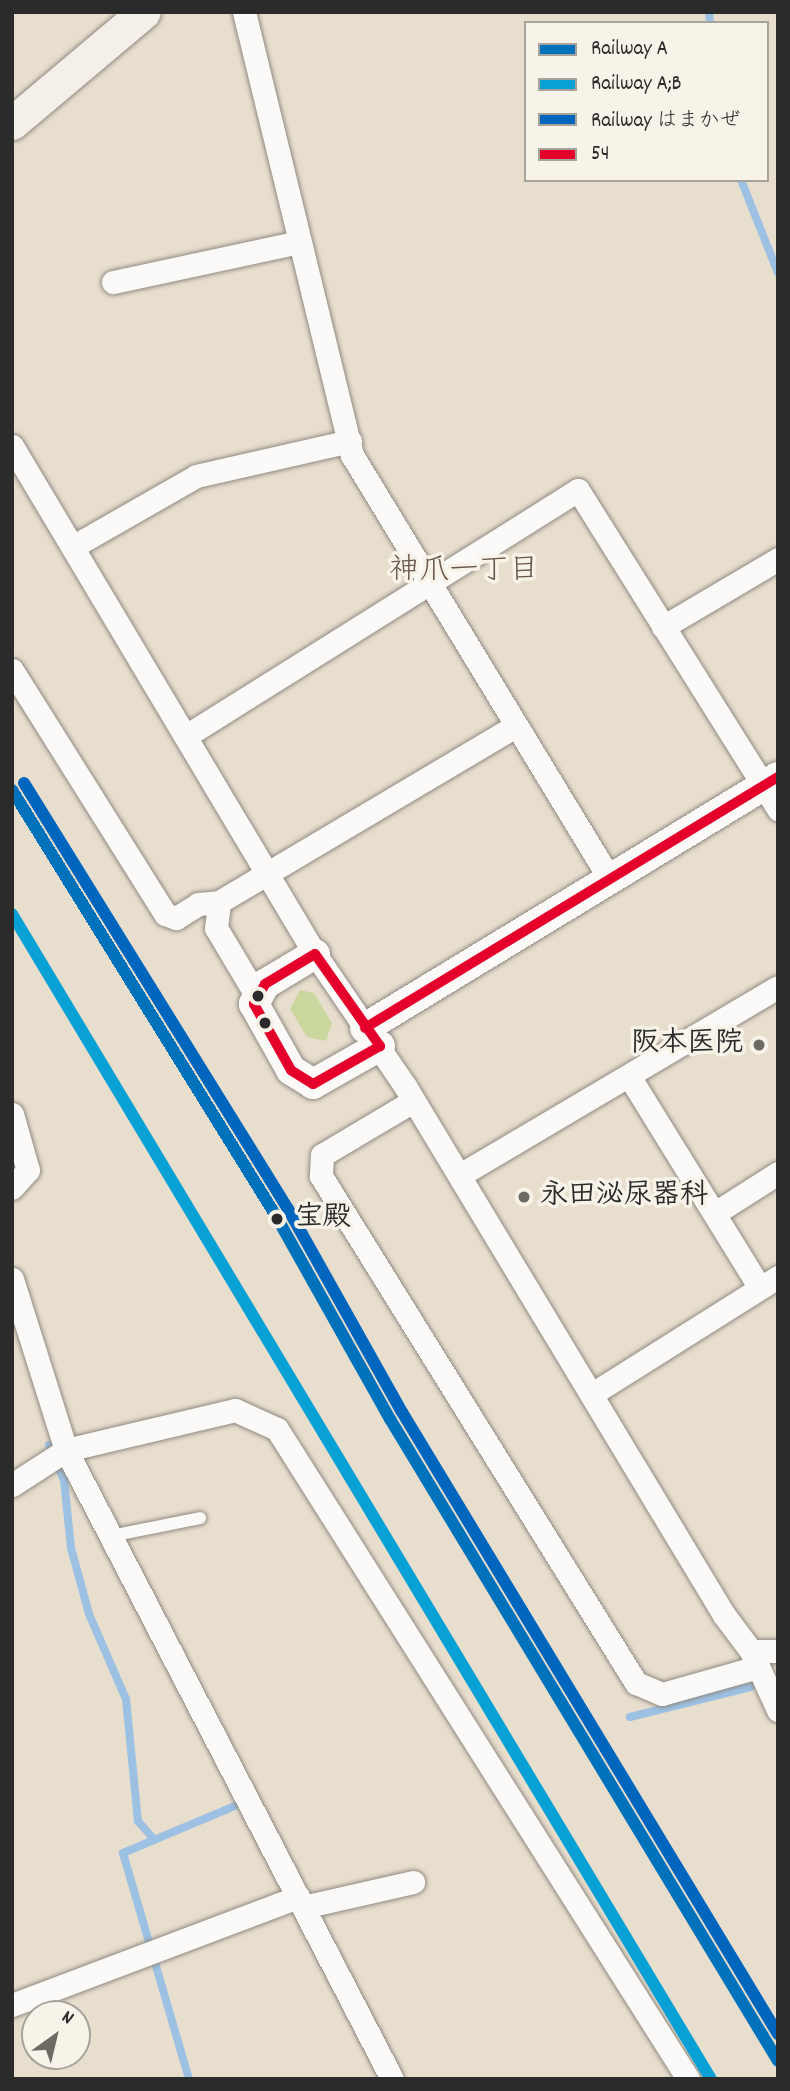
<!DOCTYPE html>
<html>
<head>
<meta charset="utf-8">
<style>
	body { margin:0 }
	#map { position:relative; width:790px; height:2091px; overflow:hidden; background:#e8dece; font-family:Dekko,"Klee One",sans-serif }
	div>[style] { position:absolute }
	.green>* { inset:0; background:#cad8a0 }
	.stream>* { height:8px; margin:-4px; padding:0 4px; transform-origin:4px; border-radius:4px; background:#9cc1e3 }
	.roads { filter:drop-shadow(0 0 2px #8f8a82) drop-shadow(0 0 2px #8f8a82) }
	.service>* { height:12px; margin:-6px; padding:0 6px; transform-origin:6px; border-radius:6px; background:#fcfaf8 }
	.minor>* { height:23px; margin:-11.5px; padding:0 11.5px; transform-origin:11.5px; border-radius:11.5px; background:#fcfaf8 }
	.tertiary>* { height:30px; margin:-15px; padding:0 15px; transform-origin:15px; border-radius:15px; background:#fcfaf8 }
	.secondary>* { height:33px; margin:-16.5px; padding:0 16.5px; transform-origin:16.5px; border-radius:16.5px; background:#f4f0e9 }
	.bus-1>* { height:10px; margin:-5px; padding:0 5px; transform-origin:5px; border-radius:5px; background:#e4002b }
	.rail-1>* { height:12px; margin:-6px; padding:0 6px; transform-origin:6px; border-radius:6px; background:#0072bc }
	.rail-2>* { height:12px; margin:-6px; padding:0 6px; transform-origin:6px; border-radius:6px; background:#09a1d5 }
	.rail-3>* { height:12px; margin:-6px; padding:0 6px; transform-origin:6px; border-radius:6px; background:#0065bd }
	.dots>* { width:19px; height:19px; translate:-50% -50%; box-sizing:border-box; border:4px solid #f7f3e8; border-radius:50% }
	span { translate:-50% -50%; white-space:nowrap; text-align:center; line-height:1.15; -webkit-text-stroke:7px #f7f3e8; paint-order:stroke }
	.poi-label { font-size:28px; color:#2b2b2b; font-weight:700 }
	.right { translate:-100% -50%; text-align:right }
	.left { translate:0 -50%; text-align:left }
	.stop-label { font-size:28px; color:#2b2b2b; font-weight:700 }
	.neighbourhood-label { font-size:30px; color:#6b574b }
	.frame { position:absolute; inset:0; border:14px solid #2b2b2b; pointer-events:none }
	.legend { position:absolute; left:524px; top:21px; width:245px; height:161px; box-sizing:border-box; background:#f7f3e8; border:2px solid #a5a39c; margin:0; padding:9px 12px; list-style:none; font-size:21px; color:#2b2b2b }
	.legend li { display:flex; align-items:center; gap:14px; height:35px }
	.legend b { width:35px; border:2px solid #a5a39c }
	.north { position:absolute; left:21px; top:2000px; width:70px; height:70px; box-sizing:border-box; background:#f7f3e8; border:2px solid #a5a39c; border-radius:50%; rotate:34deg; font-size:19px; font-weight:700; line-height:28px; text-align:center; color:#2b2b2b }
	.north::after { content:''; display:block; margin:auto; width:24px; height:32px; background:#6d6a64; clip-path:polygon(50% 0,100% 100%,50% 72%,0 100%) }
</style>
</head>
<body>
<div id="map">
	<div class="green">
		<i style="clip-path:polygon(300px 990px,314px 993px,332px 1023px,326px 1041px,307px 1037px,290px 1009px)"></i>
	</div>
	<div class="stream">
		<i style="left:709px;top:12px;width:11px;rotate:85deg"></i>
		<i style="left:741px;top:180px;width:100px;rotate:68.3deg"></i>
		<i style="left:49px;top:1445px;width:38px;rotate:67deg"></i>
		<i style="left:64px;top:1480px;width:68px;rotate:84.1deg"></i>
		<i style="left:71px;top:1548px;width:68px;rotate:74.7deg"></i>
		<i style="left:89px;top:1614px;width:93px;rotate:66.5deg"></i>
		<i style="left:126px;top:1699px;width:123px;rotate:84.4deg"></i>
		<i style="left:138px;top:1821px;width:21px;rotate:49deg"></i>
		<i style="left:630px;top:1717px;width:124px;rotate:-14deg"></i>
		<i style="left:189px;top:2079px;width:235px;rotate:-106.3deg"></i>
		<i style="left:123px;top:1853px;width:121px;rotate:-22.8deg"></i>
	</div>
	<div class="roads">
		<div class="service">
			<i style="left:111px;top:1536px;width:91px;rotate:-11.4deg"></i>
		</div>
		<div class="minor">
			<i style="left:244px;top:12px;width:456px;rotate:76.3deg"></i>
			<i style="left:352px;top:455px;width:495px;rotate:58.7deg"></i>
			<i style="left:113px;top:282px;width:191px;rotate:-12.1deg"></i>
			<i style="left:12px;top:446px;width:592px;rotate:59.19deg"></i>
			<i style="left:315px;top:954px;width:160px;rotate:55.7deg"></i>
			<i style="left:405px;top:1086px;width:618px;rotate:58.91deg"></i>
			<i style="left:724px;top:1615px;width:45px;rotate:53.1deg"></i>
			<i style="left:751px;top:1651px;width:65px;rotate:65.4deg"></i>
			<i style="left:74px;top:546px;width:141px;rotate:-29.8deg"></i>
			<i style="left:196px;top:476px;width:158px;rotate:-12.8deg"></i>
			<i style="left:663px;top:627px;width:134px;rotate:-30.6deg"></i>
			<i style="left:12px;top:670px;width:288px;rotate:57.9deg"></i>
			<i style="left:165px;top:914px;width:12px;rotate:20deg"></i>
			<i style="left:176px;top:918px;width:26px;rotate:-32deg"></i>
			<i style="left:198px;top:904px;width:21px;rotate:-5deg"></i>
			<i style="left:189px;top:734px;width:459px;rotate:-32.1deg"></i>
			<i style="left:578px;top:490px;width:377px;rotate:57.9deg"></i>
			<i style="left:256px;top:995px;width:78px;rotate:-120.8deg"></i>
			<i style="left:216px;top:928px;width:26px;rotate:-83deg"></i>
			<i style="left:219px;top:902px;width:344px;rotate:-30.7deg"></i>
			<i style="left:629px;top:1076px;width:246px;rotate:58.3deg"></i>
			<i style="left:413px;top:1101px;width:106px;rotate:149.3deg"></i>
			<i style="left:322px;top:1155px;width:21px;rotate:93deg"></i>
			<i style="left:321px;top:1176px;width:597px;rotate:58.15deg"></i>
			<i style="left:636px;top:1683px;width:28px;rotate:23deg"></i>
			<i style="left:662px;top:1694px;width:100px;rotate:-15.7deg"></i>
			<i style="left:12px;top:1114px;width:58px;rotate:74.1deg"></i>
			<i style="left:28px;top:1170px;width:24px;rotate:132deg"></i>
			<i style="left:460px;top:1175px;width:369px;rotate:-30.6deg"></i>
			<i style="left:715px;top:1213px;width:75px;rotate:-32.4deg"></i>
			<i style="left:12px;top:1279px;width:179px;rotate:72.5deg"></i>
			<i style="left:66px;top:1450px;width:708px;rotate:62.6deg"></i>
			<i style="left:592px;top:1394px;width:220px;rotate:-32.2deg"></i>
			<i style="left:12px;top:1485px;width:64px;rotate:-32.9deg"></i>
			<i style="left:66px;top:1450px;width:174px;rotate:-13.3deg"></i>
			<i style="left:235px;top:1410px;width:46px;rotate:24.3deg"></i>
			<i style="left:277px;top:1429px;width:769px;rotate:57.69deg"></i>
			<i style="left:751px;top:1651px;width:27px"></i>
			<i style="left:303px;top:1907px;width:113px;rotate:-12.8deg"></i>
			<i style="left:12px;top:2005px;width:306px;rotate:-20.7deg"></i>
		</div>
		<div class="tertiary">
			<i style="left:315px;top:954px;width:58px;rotate:149deg"></i>
			<i style="left:265px;top:984px;width:23px;rotate:119deg"></i>
			<i style="left:254px;top:1004px;width:76px;rotate:60.7deg"></i>
			<i style="left:291px;top:1070px;width:26px;rotate:32deg"></i>
			<i style="left:313px;top:1084px;width:77px;rotate:-29.6deg"></i>
			<i style="left:365px;top:1028px;width:483px;rotate:-31.3deg"></i>
		</div>
		<div class="secondary">
			<i style="left:12px;top:123px;width:172px;rotate:-40.1deg"></i>
		</div>
	</div>
	<div class="bus-1">
		<i style="left:315px;top:954px;width:113px;rotate:54.8deg"></i>
		<i style="left:380px;top:1046px;width:77px;rotate:150.4deg"></i>
		<i style="left:313px;top:1084px;width:26px;rotate:-148deg"></i>
		<i style="left:291px;top:1070px;width:76px;rotate:-119.3deg"></i>
		<i style="left:254px;top:1004px;width:23px;rotate:-61deg"></i>
		<i style="left:265px;top:984px;width:58px;rotate:-31deg"></i>
		<i style="left:365px;top:1028px;width:483px;rotate:-31.3deg"></i>
	</div>
	<div class="rail-1">
		<i style="left:12px;top:790px;width:501px;rotate:58.21deg"></i>
		<i style="left:276px;top:1216px;width:233px;rotate:60.7deg"></i>
		<i style="left:390px;top:1419px;width:750px;rotate:58.85deg"></i>
	</div>
	<div class="rail-2">
		<i style="left:12px;top:914px;width:1359px;rotate:59.04deg"></i>
	</div>
	<div class="rail-3">
		<i style="left:24px;top:783px;width:501px;rotate:58.21deg"></i>
		<i style="left:288px;top:1209px;width:233px;rotate:60.7deg"></i>
		<i style="left:402px;top:1412px;width:727px;rotate:58.85deg"></i>
	</div>
	<div class="dots">
		<i style="left:258px;top:996px;background:#2b2b2b"></i>
		<i style="left:265px;top:1023px;background:#2b2b2b"></i>
		<i style="left:759px;top:1045px;background:#6d6a64"></i>
		<i style="left:524px;top:1197px;background:#6d6a64"></i>
		<i style="left:277px;top:1219px;background:#2b2b2b"></i>
	</div>
	<div class="poi-label">
		<span class="right" style="left:743px;top:1045px">阪本医院</span>
		<span class="left" style="left:540px;top:1197px">永田泌尿器科</span>
	</div>
	<div class="stop-label">
		<span class="left" style="left:295px;top:1219px">宝殿</span>
	</div>
	<div class="neighbourhood-label">
		<span style="left:464px;top:573px">神爪一丁目</span>
	</div>
	<div class="frame"></div>
	<ul class="legend">
	<li><b style="height:9px;background:#0072bc"></b>Railway A</li>
	<li><b style="height:9px;background:#09a1d5"></b>Railway A;B</li>
	<li><b style="height:9px;background:#0065bd"></b>Railway はまかぜ</li>
	<li><b style="height:9px;background:#e4002b"></b>54</li>
	</ul>
	<div class="north">N</div>
</div>
</body>
</html>
